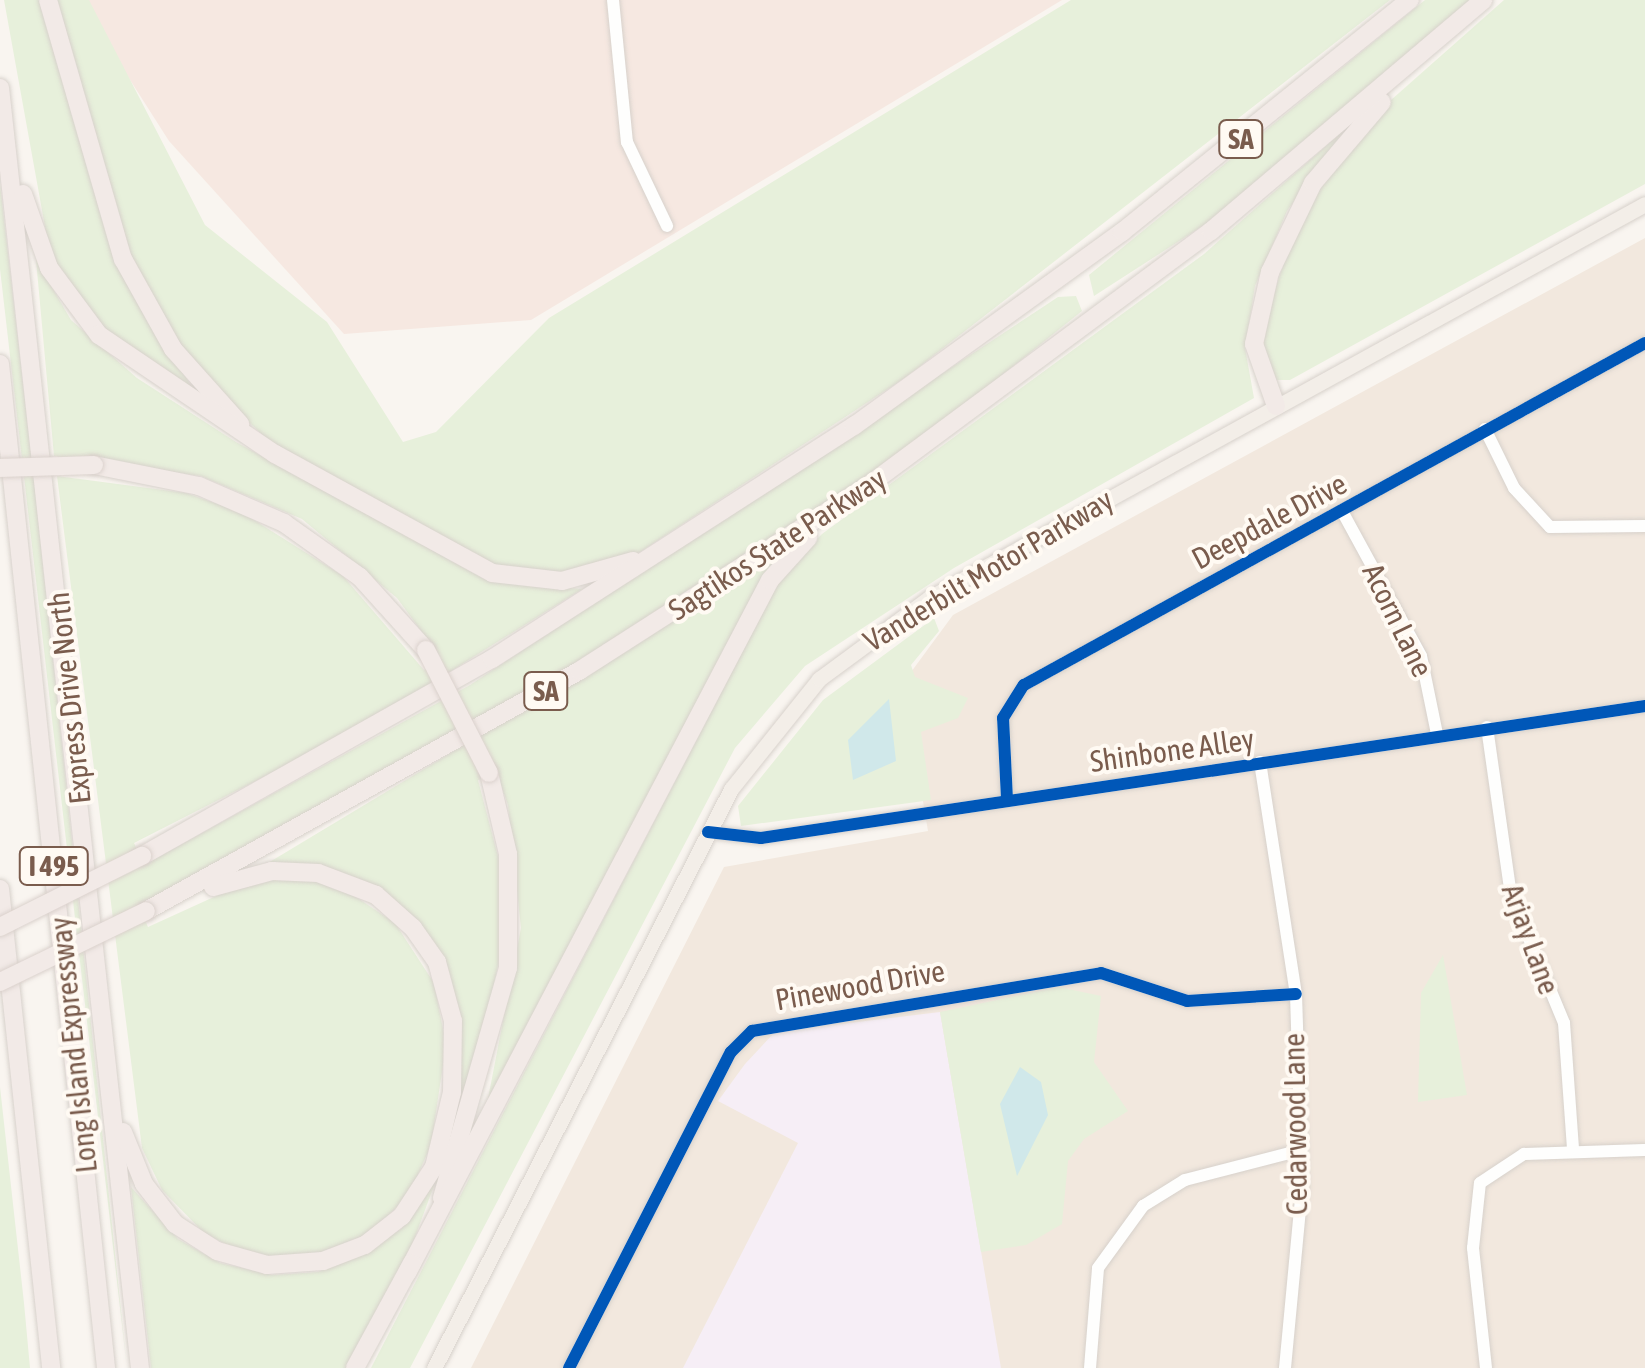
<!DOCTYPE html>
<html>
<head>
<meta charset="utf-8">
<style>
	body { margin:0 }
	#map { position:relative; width:1645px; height:1368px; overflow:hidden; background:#f9f5f0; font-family:"Asap Condensed",sans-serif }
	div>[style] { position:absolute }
	.residential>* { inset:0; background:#f2e8de }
	.commercial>* { inset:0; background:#f6e8e1 }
	.education>* { inset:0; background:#f6eef6 }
	.green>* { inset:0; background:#e7f0db }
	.water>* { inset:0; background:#d0e8ea }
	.roads { filter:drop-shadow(0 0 2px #d7d1cb) drop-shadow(0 0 2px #d7d1cb) }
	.minor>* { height:12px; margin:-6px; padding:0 6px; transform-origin:6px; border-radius:6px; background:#fefefd }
	.major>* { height:15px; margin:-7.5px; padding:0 7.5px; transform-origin:7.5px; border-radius:7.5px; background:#f3eee8 }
	.highway>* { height:18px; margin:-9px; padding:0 9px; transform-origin:9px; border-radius:9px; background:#f2eae7 }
	.bridges { filter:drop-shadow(0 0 2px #dad1cc) drop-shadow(0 0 2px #dad1cc) }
	.highway-bridge>* { height:18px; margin:-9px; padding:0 9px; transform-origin:9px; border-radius:9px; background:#f2eae7 }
	.cycleway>* { height:12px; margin:-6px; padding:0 6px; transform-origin:6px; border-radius:6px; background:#0057b8 }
	span { translate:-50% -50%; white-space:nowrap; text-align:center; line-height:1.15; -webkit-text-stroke:8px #fffaf3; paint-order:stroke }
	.shield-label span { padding:2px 8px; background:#fffaf3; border:2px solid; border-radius:8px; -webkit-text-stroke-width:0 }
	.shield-label { font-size:28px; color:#7a5c4d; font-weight:700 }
	.street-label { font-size:30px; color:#7a5c4d }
</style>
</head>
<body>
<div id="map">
	<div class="residential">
		<i style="clip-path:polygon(1645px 238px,1645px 1368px,471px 1368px,724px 867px,928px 831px,903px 683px,953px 615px)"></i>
	</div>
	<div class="commercial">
		<i style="clip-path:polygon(79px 0,1062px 0,531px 320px,344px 334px,169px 141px)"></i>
	</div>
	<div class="education">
		<i style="clip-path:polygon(940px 1012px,1001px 1368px,683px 1368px,798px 1143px,718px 1101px,745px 1064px,775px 1032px)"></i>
	</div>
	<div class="green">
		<i style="clip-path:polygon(4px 0,40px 0,117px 264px,191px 386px,186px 392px,117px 343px,51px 260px)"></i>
		<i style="clip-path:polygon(55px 0,89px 0,205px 225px,327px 322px,403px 442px,436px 432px,549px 318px,1071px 0,1390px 0,906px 377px,640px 552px,550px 578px,492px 565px,269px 441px,206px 382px,146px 292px,96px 164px)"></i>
		<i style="clip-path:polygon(1425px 0,1472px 0,1218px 216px,1094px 296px,1089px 275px)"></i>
		<i style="clip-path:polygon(1504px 0,1645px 0,1645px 184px,1290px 380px,1270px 380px,1260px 334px,1300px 216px,1382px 108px)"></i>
		<i style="clip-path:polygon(1343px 131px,1287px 211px,1255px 286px,1245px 348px,1254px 398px,954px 568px,805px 666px,735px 748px,410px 1368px,371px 1368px,783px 573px,822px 534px,1204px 254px)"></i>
		<i style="clip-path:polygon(0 184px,35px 488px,127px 1368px,0 269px)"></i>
		<i style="clip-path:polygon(36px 260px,71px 320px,137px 378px,236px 442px,488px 581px,582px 589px,365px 725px,134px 843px,144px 865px,470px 685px,1058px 297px,1076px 296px,1082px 311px,905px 453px,697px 591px,457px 736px,138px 905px,148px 927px,238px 886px,293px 876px,344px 889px,395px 923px,434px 983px,446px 1045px,431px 1145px,409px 1195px,370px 1233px,314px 1255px,254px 1257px,205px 1234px,162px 1190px,142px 1148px,57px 476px,186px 493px,243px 513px,343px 576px,424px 670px,441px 658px,397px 598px,302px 519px,201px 476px,54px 456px)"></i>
		<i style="clip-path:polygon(783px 553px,486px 1109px,521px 928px,508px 805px,497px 774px,478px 780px,501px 868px,502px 946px,474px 1078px,409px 1253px,347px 1368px,151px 1368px,131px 1187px,178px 1239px,220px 1263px,272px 1275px,318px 1272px,401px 1229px,435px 1178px,458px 1106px,461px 1052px,444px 963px,409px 913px,370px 885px,263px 866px)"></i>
		<i style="clip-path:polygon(934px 618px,939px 631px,911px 665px,915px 677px,968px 698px,958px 718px,921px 732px,931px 800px,741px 826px,738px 806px,823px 700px)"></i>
		<i style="clip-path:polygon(1443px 955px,1467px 1095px,1418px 1102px,1421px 993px)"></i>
		<i style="clip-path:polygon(1059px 987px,1101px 996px,1094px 1062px,1128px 1111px,1084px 1139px,1068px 1161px,1062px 1224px,1026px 1245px,981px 1252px,940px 1012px)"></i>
		<i style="clip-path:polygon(0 1087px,24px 1303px,30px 1368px,0 1368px)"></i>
	</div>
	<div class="water">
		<i style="clip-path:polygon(889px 699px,896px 761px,853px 780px,848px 740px)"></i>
		<i style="clip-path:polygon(1020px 1067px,1041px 1082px,1048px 1115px,1017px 1176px,1000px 1104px)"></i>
	</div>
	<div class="roads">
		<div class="minor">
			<i style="left:613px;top:0;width:143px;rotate:84.4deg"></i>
			<i style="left:627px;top:142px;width:93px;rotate:64.5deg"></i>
			<i style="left:1485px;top:429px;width:66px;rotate:63.8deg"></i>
			<i style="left:1514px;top:488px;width:53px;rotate:47.3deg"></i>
			<i style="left:1550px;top:527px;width:95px;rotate:-0.6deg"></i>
			<i style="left:1342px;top:511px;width:165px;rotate:61.4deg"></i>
			<i style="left:1421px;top:656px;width:80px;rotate:78.4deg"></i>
			<i style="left:1487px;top:727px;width:170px;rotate:81.9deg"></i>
			<i style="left:1511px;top:895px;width:139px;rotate:67.5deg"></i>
			<i style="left:1564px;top:1023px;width:126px;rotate:85.9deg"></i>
			<i style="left:1260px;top:762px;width:235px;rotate:81.2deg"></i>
			<i style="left:1296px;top:994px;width:194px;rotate:88.2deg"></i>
			<i style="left:1302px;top:1188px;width:181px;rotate:95.4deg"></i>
			<i style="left:1007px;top:799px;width:81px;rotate:-92.8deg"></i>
			<i style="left:1003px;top:718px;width:39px;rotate:-58deg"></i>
			<i style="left:1024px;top:685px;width:709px;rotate:-28.84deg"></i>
			<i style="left:708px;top:832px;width:53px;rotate:6.5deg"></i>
			<i style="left:761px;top:838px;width:894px;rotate:-8.49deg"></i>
			<i style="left:569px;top:1368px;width:355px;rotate:-62.9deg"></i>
			<i style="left:731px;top:1052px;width:30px;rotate:-45deg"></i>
			<i style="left:752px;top:1031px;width:354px;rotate:-9.4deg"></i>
			<i style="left:1101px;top:973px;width:90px;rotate:18deg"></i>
			<i style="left:1187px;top:1001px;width:109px;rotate:-3.7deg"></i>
			<i style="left:1090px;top:1368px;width:100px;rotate:-85.4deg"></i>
			<i style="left:1098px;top:1268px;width:77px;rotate:-54deg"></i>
			<i style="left:1143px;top:1206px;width:49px;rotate:-31.8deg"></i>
			<i style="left:1185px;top:1180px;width:120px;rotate:-14.5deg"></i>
			<i style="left:1486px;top:1368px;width:121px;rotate:-96.2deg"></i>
			<i style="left:1473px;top:1248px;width:65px;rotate:-83.9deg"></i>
			<i style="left:1480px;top:1183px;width:53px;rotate:-33.4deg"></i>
			<i style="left:1524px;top:1154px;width:121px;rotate:-1.9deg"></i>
		</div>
		<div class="major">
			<i style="left:434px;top:1368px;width:651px;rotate:-62.84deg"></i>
			<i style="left:731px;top:789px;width:141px;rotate:-51.3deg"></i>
			<i style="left:819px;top:679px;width:137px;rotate:-36.4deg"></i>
			<i style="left:929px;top:598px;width:817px;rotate:-28.82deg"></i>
		</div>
		<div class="highway">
			<i style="left:48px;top:0;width:270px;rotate:73.9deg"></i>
			<i style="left:123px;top:259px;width:103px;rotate:60.9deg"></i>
			<i style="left:173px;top:349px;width:101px;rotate:48.2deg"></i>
			<i style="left:0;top:88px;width:1288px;rotate:83.76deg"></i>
			<i style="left:23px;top:194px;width:78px;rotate:70.6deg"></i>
			<i style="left:49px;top:268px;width:84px;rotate:53.3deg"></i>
			<i style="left:99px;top:335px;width:212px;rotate:34.1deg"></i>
			<i style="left:275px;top:454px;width:247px;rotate:28.7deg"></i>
			<i style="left:492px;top:573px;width:70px;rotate:6.5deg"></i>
			<i style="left:562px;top:581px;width:74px;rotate:-15.7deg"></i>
			<i style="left:0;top:364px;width:1010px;rotate:83.97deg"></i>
			<i style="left:1276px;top:406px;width:66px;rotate:-109.5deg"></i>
			<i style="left:1254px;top:344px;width:74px;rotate:-77.5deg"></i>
			<i style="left:1270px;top:272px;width:99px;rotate:-64.2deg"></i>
			<i style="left:1313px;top:183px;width:106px;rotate:-49.6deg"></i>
			<i style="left:94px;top:465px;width:107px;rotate:11.3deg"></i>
			<i style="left:199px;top:486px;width:93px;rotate:23.5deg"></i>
			<i style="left:284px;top:523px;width:93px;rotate:35.4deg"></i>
			<i style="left:360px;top:577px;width:98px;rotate:47.9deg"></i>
			<i style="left:142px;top:856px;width:402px;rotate:-29.4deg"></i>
			<i style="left:492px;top:659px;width:431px;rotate:-32.8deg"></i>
			<i style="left:854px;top:426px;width:331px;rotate:-35.9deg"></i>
			<i style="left:1122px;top:232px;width:370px;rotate:-38.9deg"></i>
			<i style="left:0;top:889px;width:482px;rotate:83.9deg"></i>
			<i style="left:146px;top:911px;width:495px;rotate:-29deg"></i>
			<i style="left:579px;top:671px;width:350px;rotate:-32.7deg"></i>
			<i style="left:873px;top:482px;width:421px;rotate:-36.6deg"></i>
			<i style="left:1211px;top:231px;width:357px;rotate:-40.3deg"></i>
			<i style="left:123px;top:1132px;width:56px;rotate:68deg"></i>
			<i style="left:144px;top:1184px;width:51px;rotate:52.2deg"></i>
			<i style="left:175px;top:1224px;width:50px;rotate:32.7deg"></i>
			<i style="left:217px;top:1251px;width:52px;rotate:15.6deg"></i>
			<i style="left:267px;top:1265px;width:56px;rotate:-4.1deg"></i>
			<i style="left:323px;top:1261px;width:45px;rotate:-20.9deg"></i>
			<i style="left:365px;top:1245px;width:47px;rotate:-38.1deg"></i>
			<i style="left:402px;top:1216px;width:59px;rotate:-56.9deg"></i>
			<i style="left:434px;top:1167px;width:77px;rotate:-76.5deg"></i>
			<i style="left:452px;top:1092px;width:71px;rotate:-89.2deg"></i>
			<i style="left:453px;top:1021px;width:61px;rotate:-105.2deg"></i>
			<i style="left:437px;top:962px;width:42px;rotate:-125.2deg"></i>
			<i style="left:413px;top:928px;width:50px;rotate:-138.3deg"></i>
			<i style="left:376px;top:895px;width:62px;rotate:-159.2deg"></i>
			<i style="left:318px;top:873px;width:46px;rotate:-177.5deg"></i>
			<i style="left:272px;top:871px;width:61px;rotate:164.8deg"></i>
			<i style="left:442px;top:1198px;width:239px;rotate:-74deg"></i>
			<i style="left:508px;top:968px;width:114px;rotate:-90deg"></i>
			<i style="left:508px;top:854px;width:83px;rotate:-103.2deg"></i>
			<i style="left:407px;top:1273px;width:782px;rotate:-62.35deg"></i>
			<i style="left:770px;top:580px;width:57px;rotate:-47.9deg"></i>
			<i style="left:355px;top:1368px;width:119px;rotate:-61.5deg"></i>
		</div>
	</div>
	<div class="bridges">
		<div class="highway-bridge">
			<i style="left:0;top:468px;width:94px;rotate:-1.8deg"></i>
			<i style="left:426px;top:650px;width:138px;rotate:62.9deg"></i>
			<i style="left:0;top:927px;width:159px;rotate:-26.6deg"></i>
			<i style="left:0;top:982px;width:162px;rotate:-25.9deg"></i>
		</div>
	</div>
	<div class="cycleway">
		<i style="left:1007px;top:799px;width:81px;rotate:-92.8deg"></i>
		<i style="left:1003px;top:718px;width:39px;rotate:-58deg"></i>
		<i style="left:1024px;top:685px;width:709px;rotate:-28.84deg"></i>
		<i style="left:708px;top:832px;width:53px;rotate:6.5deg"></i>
		<i style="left:761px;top:838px;width:894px;rotate:-8.49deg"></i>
		<i style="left:569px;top:1368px;width:355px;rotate:-62.9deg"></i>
		<i style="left:731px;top:1052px;width:30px;rotate:-45deg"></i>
		<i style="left:752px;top:1031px;width:354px;rotate:-9.4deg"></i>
		<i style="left:1101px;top:973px;width:90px;rotate:18deg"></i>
		<i style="left:1187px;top:1001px;width:109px;rotate:-3.7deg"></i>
	</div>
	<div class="shield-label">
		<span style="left:1241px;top:139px">SA</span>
		<span style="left:546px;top:691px">SA</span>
		<span style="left:54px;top:866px">I 495</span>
	</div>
	<div class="street-label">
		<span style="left:1269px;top:521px;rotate:-28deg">Deepdale Drive</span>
		<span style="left:777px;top:544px;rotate:-33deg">Sagtikos State Parkway</span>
		<span style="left:988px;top:570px;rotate:-31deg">Vanderbilt Motor Parkway</span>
		<span style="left:1398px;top:620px;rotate:64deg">Acorn Lane</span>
		<span style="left:69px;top:698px;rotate:-96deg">Express Drive North</span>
		<span style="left:1172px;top:750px;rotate:-8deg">Shinbone Alley</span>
		<span style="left:1531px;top:939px;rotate:70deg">Arjay Lane</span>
		<span style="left:860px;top:985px;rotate:-10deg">Pinewood Drive</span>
		<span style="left:73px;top:1045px;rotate:-96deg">Long Island Expressway</span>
		<span style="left:1295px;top:1124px;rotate:-91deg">Cedarwood Lane</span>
	</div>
</div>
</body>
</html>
